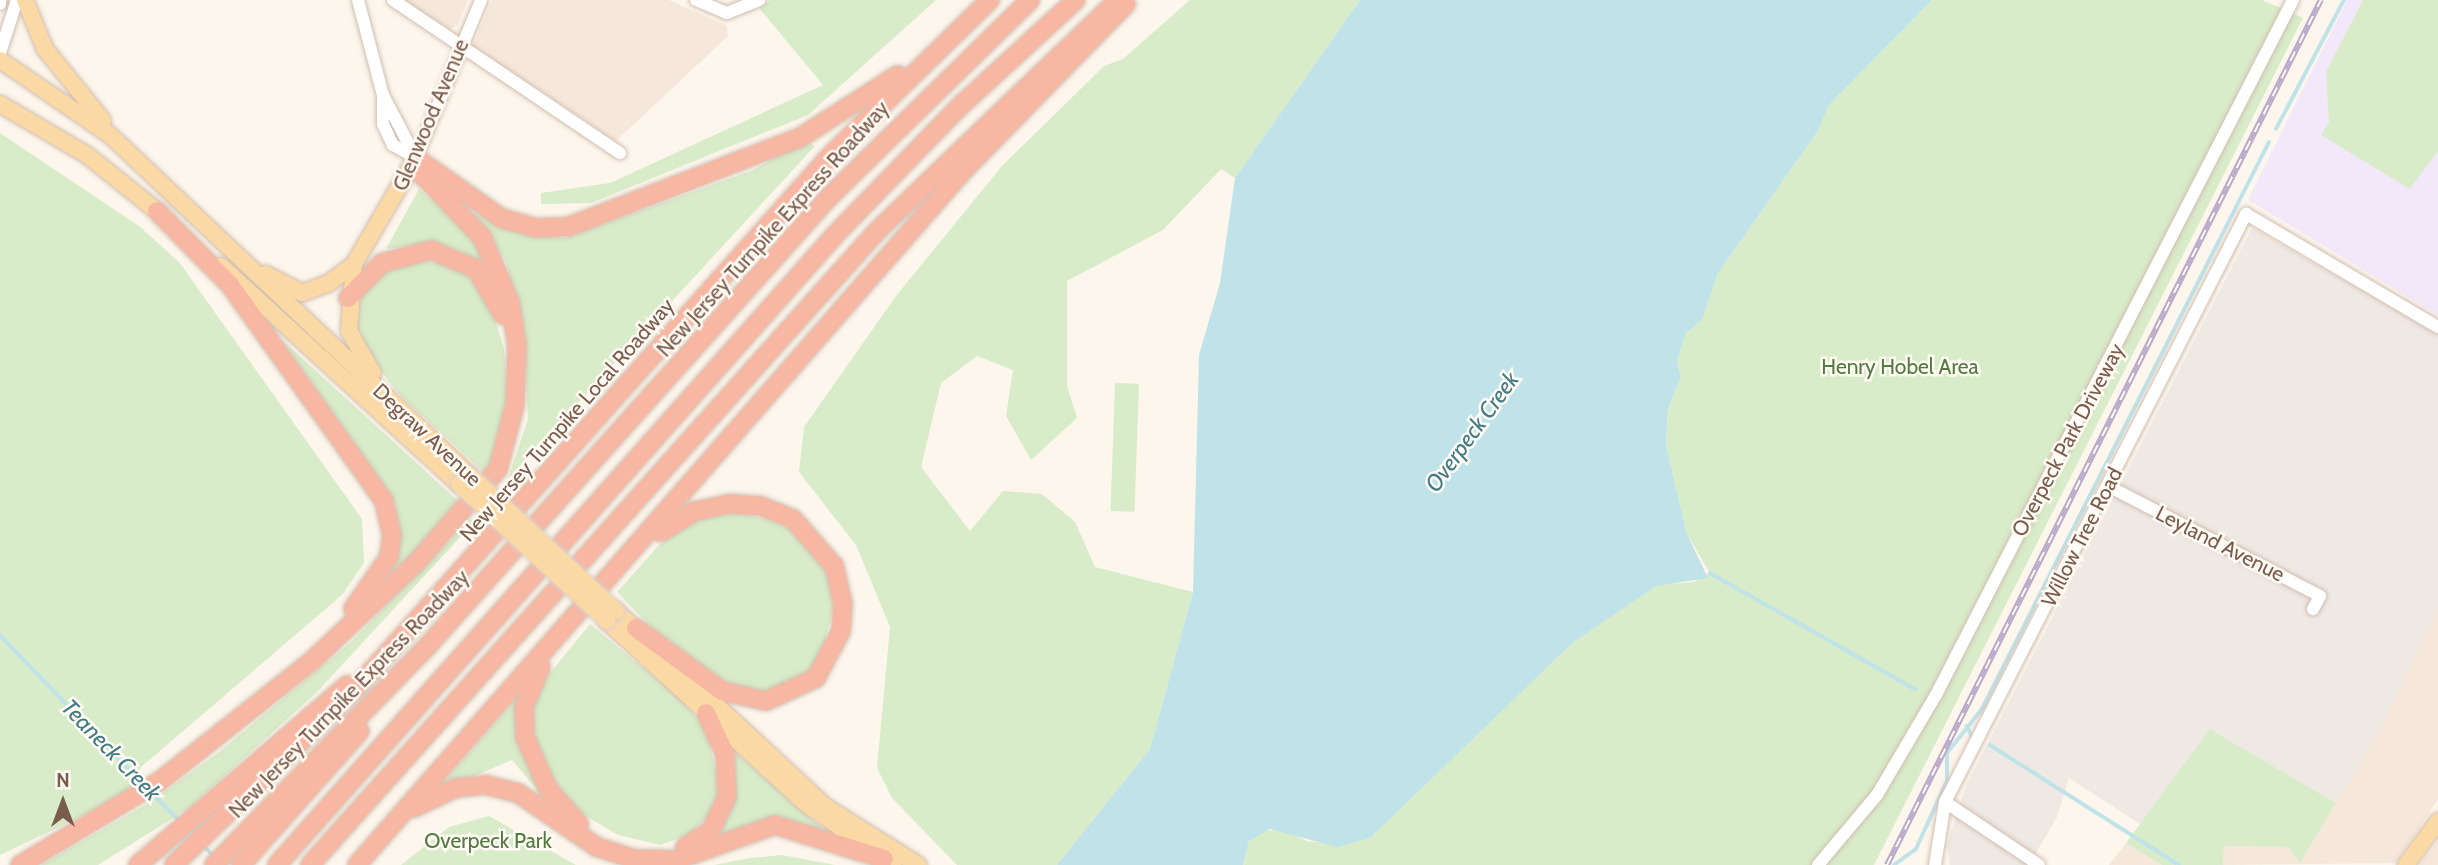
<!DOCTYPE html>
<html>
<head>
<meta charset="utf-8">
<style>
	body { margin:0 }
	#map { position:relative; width:2438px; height:865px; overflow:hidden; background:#fdf6ec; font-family:Cabin,sans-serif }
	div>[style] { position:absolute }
	.residential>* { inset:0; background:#f5e8da }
	.industrial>* { inset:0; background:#efe9e4 }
	.education>* { inset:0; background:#f3e8fa }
	.green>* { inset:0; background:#d8ecc9; transform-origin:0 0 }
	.water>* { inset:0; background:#bfe3e8 }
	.stream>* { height:3.5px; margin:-1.75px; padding:0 1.75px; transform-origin:1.75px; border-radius:1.75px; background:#bfe3e8 }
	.roads { filter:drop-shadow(0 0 2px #d1beb0) drop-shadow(0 0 2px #d1beb0) }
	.minor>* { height:12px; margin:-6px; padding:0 6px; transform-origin:6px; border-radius:6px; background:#fff }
	.major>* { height:16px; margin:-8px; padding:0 8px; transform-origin:8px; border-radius:8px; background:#fbd9a5 }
	.highway>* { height:18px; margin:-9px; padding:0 9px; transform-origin:9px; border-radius:9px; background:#f7b7a3 }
	.rail>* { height:6px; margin-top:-3px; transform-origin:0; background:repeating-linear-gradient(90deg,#fffaf3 0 10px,#b9a8c9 0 20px); box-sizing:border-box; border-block:2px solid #b9a8c9 }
	.bridges { filter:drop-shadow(0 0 2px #dad1cd) drop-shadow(0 0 2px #dad1cd) }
	.major-bridge>* { height:16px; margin:-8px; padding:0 8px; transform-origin:8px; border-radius:8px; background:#fbd9a5 }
	span { translate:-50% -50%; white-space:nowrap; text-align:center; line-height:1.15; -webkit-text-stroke:5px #fffaf3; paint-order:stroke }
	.street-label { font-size:21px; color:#7a5c4d }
	.park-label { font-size:21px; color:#537a41 }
	.water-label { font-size:23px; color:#437c86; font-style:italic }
	.north { position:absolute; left:28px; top:767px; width:70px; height:70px; -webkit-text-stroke:5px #fffaf3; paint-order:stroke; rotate:0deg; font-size:19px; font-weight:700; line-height:28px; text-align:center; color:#7a5c4d }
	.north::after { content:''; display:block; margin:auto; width:24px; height:32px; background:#7a5c4d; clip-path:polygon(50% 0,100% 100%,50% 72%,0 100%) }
</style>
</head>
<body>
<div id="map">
	<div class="residential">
		<i style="clip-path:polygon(404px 0,468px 0,457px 26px,449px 29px)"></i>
		<i style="clip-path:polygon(492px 0,669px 0,727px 26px,728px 36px,616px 141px,473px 46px)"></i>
		<i style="clip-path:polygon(2438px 606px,2438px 799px,2396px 863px,2223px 865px,2224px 846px,2288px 847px,2300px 862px,2382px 726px)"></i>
		<i style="clip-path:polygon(2438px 841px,2438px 865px,2420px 865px)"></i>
		<i style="clip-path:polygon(2126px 843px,2162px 865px,2109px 865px)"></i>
	</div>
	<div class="industrial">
		<i style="clip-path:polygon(2252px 228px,2438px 334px,2438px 606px,2382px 726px,2336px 803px,2210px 729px,2143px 826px,2069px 778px,2057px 817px,2029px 865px,1950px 865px,1947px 845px,1966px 786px)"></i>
	</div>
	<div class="education">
		<i style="clip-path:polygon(2347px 0,2438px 0,2438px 315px,2248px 200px)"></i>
	</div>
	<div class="green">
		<i style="clip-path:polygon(770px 0,936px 0,808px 115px,591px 203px,541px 204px,541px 193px,610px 183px,823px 85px,759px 8px)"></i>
		<i style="clip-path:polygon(1190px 0,1360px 0,1235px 178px,1221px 169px,1163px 230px,1067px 281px,1067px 386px,1077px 418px,1031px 460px,1006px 416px,1013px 370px,977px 356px,941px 383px,921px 467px,970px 531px,1003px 491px,1042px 494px,1075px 522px,1095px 567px,1193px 592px,1150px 749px,1057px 865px,957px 865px,892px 798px,877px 768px,890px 627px,856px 545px,799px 472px,804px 427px,896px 296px,1002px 166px,1104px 66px,1123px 59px)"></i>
		<i style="clip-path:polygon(1932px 0,2262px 0,2303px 18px,1874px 865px,1243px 865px,1249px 841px,1264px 831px,1282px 829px,1307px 841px,1341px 845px,1375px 834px,1403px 800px,1571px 644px,1656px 585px,1694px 582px,1710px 573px,1687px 534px,1666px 445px,1668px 409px,1681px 377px,1677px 361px,1686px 333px,1702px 320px,1718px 273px,1818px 131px,1829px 105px)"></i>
		<i style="clip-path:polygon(2363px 0,2438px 0,2438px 151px,2410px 189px,2321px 135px,2329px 122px,2326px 72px)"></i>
		<i style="clip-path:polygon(0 133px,139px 226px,179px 262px,362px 519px,364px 563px,342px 595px,140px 768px,139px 789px,0 855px)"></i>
		<i style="clip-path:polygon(804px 141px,815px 146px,508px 479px,528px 419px,524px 336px,506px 262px,474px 213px,527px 236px,565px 238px,753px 170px)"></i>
		<i style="clip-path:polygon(419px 189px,473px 235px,494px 269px,484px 270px,459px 250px,426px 244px,386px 249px)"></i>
		<i style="clip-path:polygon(414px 259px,455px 266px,487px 292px,504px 349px,508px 411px,487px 475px,400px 395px,365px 352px,356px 329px,356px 303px,374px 276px)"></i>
		<i style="clip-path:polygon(281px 339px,458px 501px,392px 579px,399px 542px,395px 502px)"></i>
		<i style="left:1115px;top:383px;width:24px;height:128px;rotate:2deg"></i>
		<i style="clip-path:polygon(741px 512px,791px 527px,822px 560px,835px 601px,819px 664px,782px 692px,737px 691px,652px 628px,617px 592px,658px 546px,694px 520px)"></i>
		<i style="clip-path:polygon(470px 519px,476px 520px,317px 692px,189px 808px,98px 865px,41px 865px,152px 801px,219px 752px,351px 642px)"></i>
		<i style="clip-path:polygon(590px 624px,682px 700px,707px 731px,720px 790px,708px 816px,689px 835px,660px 845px,618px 835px,579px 812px,549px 774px,532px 728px,533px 694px)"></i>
		<i style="clip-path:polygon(521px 693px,516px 724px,526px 761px,554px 810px,512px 760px,434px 793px)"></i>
		<i style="clip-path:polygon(2210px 729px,2336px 803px,2300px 863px,2288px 847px,2224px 846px,2223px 865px,2162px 865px,2126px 843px)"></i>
		<i style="clip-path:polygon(735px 752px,824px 830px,782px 819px,756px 822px,708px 842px,730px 813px)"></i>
		<i style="clip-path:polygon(489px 816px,576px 865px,401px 865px,449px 827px)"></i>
		<i style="clip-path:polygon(782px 855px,835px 865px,714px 865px,750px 858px)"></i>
	</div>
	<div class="water">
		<i style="clip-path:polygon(1360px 0,1932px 0,1829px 105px,1818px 131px,1718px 273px,1702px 320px,1686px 333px,1677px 361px,1681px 377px,1668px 409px,1666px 445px,1687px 534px,1708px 578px,1656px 586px,1571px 644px,1370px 838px,1337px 847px,1270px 829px,1249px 841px,1243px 865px,1057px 865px,1150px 749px,1193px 592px,1199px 355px,1220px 283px,1235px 178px)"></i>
	</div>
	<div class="stream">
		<i style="left:2276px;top:129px;width:146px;rotate:-62.2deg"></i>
		<i style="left:1710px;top:573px;width:236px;rotate:29.5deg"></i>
		<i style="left:0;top:635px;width:208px;rotate:46.2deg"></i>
		<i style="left:1967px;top:726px;width:11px;rotate:63deg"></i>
		<i style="left:1990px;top:745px;width:224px;rotate:32.4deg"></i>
		<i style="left:152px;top:793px;width:41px;rotate:45deg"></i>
		<i style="left:203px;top:845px;width:17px;rotate:45deg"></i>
		<i style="left:1894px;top:865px;width:27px;rotate:-36deg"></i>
		<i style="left:1916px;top:849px;width:75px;rotate:-65.5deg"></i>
		<i style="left:1947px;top:781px;width:28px;rotate:-90deg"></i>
		<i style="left:1947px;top:753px;width:56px;rotate:-51.5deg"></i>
		<i style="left:1982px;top:709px;width:635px;rotate:-63.15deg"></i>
	</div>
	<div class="roads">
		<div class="minor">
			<i style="left:358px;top:0;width:98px;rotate:75.3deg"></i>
			<i style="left:383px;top:95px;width:71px;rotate:62.4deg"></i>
			<i style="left:393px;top:0;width:274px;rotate:34deg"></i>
			<i style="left:696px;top:0;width:34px;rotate:23deg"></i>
			<i style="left:727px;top:13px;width:35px;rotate:-22deg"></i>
			<i style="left:0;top:4px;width:4px;rotate:-90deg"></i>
			<i style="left:0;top:53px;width:56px;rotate:-72.2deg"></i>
			<i style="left:383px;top:95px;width:29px;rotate:90deg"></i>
			<i style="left:383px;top:124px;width:23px;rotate:65deg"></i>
			<i style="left:393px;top:145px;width:26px;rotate:29deg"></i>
			<i style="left:416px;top:158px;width:171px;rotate:-67.6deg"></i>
			<i style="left:2108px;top:486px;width:239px;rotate:27.4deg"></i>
			<i style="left:2320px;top:596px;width:15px;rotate:118deg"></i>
			<i style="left:1945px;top:802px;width:113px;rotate:33.8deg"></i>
			<i style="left:1818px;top:865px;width:92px;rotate:-49.9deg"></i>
			<i style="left:1877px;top:795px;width:116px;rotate:-59.5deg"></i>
			<i style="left:1936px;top:695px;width:781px;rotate:-62.81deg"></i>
			<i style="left:1935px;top:865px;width:64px;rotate:-81deg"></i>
			<i style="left:1945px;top:802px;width:661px;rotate:-62.89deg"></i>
			<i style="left:2246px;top:214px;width:223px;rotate:30.5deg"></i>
		</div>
		<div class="major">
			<i style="left:25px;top:0;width:53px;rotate:67.8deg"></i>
			<i style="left:45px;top:49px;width:92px;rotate:51.1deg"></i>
			<i style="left:0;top:60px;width:133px;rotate:34.3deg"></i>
			<i style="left:110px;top:135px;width:494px;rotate:43.4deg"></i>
			<i style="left:0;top:104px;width:101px;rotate:30.4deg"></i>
			<i style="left:87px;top:155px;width:102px;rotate:38.7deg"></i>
			<i style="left:354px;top:264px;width:67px;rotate:94.3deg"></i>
			<i style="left:349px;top:331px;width:48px;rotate:60.3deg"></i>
			<i style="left:221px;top:266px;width:323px;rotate:42.5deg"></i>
			<i style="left:266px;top:274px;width:41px;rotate:27.8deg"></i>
			<i style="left:302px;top:293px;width:29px;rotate:-20deg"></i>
			<i style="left:329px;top:283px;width:31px;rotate:-37deg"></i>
			<i style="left:354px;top:264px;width:123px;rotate:-59.7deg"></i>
			<i style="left:616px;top:611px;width:37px;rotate:43deg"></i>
			<i style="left:607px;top:621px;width:269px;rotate:42.6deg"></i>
			<i style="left:805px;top:803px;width:108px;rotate:34.9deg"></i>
			<i style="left:659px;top:652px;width:228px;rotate:42.9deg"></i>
			<i style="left:826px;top:807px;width:109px;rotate:32.2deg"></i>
			<i style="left:2406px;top:865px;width:54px;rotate:-54deg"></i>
		</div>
		<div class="highway">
			<i style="left:416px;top:158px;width:104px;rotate:35.2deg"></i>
			<i style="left:501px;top:218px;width:35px;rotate:16deg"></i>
			<i style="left:535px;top:228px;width:33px;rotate:-2deg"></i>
			<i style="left:568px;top:227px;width:250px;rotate:-21.1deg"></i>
			<i style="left:801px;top:137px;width:115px;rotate:-32.6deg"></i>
			<i style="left:157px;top:211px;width:104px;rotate:45.4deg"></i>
			<i style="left:230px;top:285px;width:265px;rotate:54.5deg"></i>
			<i style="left:384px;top:501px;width:35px;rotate:77deg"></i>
			<i style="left:392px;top:535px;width:22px;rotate:98deg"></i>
			<i style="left:389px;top:557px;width:63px;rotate:124.7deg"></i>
			<i style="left:348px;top:298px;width:49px;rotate:-45.8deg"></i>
			<i style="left:382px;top:263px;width:51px;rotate:-14.9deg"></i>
			<i style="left:431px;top:250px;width:49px;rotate:22.9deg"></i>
			<i style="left:476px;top:269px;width:53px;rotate:59.6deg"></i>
			<i style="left:636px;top:628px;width:107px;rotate:36.2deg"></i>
			<i style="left:722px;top:691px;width:45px;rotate:12.8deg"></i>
			<i style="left:766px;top:701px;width:55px;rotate:-24.7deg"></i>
			<i style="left:816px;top:678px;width:53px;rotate:-62deg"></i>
			<i style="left:841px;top:631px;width:27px;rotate:-86deg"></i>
			<i style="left:843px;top:604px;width:39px;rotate:-103deg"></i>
			<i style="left:834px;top:566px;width:62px;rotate:-131.1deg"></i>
			<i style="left:793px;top:519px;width:35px;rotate:-158deg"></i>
			<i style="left:761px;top:506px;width:32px;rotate:-176deg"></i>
			<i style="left:729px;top:504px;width:35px;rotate:168deg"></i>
			<i style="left:695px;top:511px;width:40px;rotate:148deg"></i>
			<i style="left:541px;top:667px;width:43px;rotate:113deg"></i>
			<i style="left:524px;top:707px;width:30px;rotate:88deg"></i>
			<i style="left:525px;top:737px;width:57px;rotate:66.1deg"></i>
			<i style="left:548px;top:789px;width:47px;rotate:48.5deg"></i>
			<i style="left:413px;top:808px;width:47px;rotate:-24.9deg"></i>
			<i style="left:456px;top:788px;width:30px;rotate:-6deg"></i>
			<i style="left:486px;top:785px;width:33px;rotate:14deg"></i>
			<i style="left:518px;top:793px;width:96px;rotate:34.4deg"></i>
			<i style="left:597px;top:847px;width:39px;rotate:18deg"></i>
			<i style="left:634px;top:859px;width:42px;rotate:1.4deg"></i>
			<i style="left:676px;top:860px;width:105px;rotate:-19.5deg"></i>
			<i style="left:775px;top:825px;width:114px;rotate:17.3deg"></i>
			<i style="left:685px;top:847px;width:31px;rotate:-33deg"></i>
			<i style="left:711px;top:830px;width:37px;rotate:-64deg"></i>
			<i style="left:727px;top:797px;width:43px;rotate:-92.7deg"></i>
			<i style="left:725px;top:754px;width:45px;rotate:-114.9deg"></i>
			<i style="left:20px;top:865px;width:163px;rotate:-31deg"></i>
			<i style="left:160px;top:781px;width:195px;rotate:-38.3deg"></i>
			<i style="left:313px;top:660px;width:141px;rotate:-43.3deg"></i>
			<i style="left:416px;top:563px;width:125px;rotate:-48.9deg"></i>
			<i style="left:498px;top:469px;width:67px;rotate:-75.3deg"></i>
			<i style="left:515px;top:404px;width:60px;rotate:-88.1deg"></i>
			<i style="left:517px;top:344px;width:43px;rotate:-99.5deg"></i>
			<i style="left:510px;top:302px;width:71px;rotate:-113.3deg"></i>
			<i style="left:482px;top:237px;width:85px;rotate:-134deg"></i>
			<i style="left:423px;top:176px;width:19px;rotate:-111deg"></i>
			<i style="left:138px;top:865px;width:276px;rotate:-40.7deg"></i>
			<i style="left:174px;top:865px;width:260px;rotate:-44.2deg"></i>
			<i style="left:360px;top:684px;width:705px;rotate:-48.33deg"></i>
			<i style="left:829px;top:157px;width:225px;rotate:-44.3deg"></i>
			<i style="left:214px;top:865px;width:301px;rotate:-45.7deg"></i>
			<i style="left:424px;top:650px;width:606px;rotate:-48.21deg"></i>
			<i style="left:828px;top:198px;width:283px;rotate:-44.4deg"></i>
			<i style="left:241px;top:865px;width:179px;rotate:-48.4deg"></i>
			<i style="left:277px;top:865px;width:840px;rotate:-48.47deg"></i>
			<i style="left:834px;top:236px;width:177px;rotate:-45.9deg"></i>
			<i style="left:957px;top:109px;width:161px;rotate:-42.5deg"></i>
			<i style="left:310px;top:865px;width:851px;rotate:-48.19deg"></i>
			<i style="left:877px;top:231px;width:334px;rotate:-43.8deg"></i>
			<i style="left:357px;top:865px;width:923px;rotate:-48.87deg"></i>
			<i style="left:964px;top:170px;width:232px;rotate:-45.7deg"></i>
		</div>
	</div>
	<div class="rail">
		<i style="left:1887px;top:865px;width:968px;rotate:-63.36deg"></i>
	</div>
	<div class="bridges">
		<div class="major-bridge">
			<i style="left:469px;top:474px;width:201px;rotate:43deg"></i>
			<i style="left:459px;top:484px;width:202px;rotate:42.8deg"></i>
		</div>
	</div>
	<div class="street-label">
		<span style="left:431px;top:115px;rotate:-67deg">Glenwood Avenue</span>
		<span style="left:773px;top:229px;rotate:-48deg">New Jersey Turnpike Express Roadway</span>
		<span style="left:567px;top:420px;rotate:-49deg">New Jersey Turnpike Local Roadway</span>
		<span style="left:427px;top:435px;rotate:43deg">Degraw Avenue</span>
		<span style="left:2068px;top:440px;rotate:-62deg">Overpeck Park Driveway</span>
		<span style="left:2082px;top:537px;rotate:-63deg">Willow Tree Road</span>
		<span style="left:2220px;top:544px;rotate:27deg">Leyland Avenue</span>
		<span style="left:349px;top:694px;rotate:-46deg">New Jersey Turnpike Express Roadway</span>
	</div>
	<div class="park-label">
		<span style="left:1900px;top:367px">Henry Hobel Area</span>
		<span style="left:488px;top:841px">Overpeck Park</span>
	</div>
	<div class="water-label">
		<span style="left:1472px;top:432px;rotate:-54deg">Overpeck Creek</span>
		<span style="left:111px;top:750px;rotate:46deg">Teaneck Creek</span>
	</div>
	<div class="north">N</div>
</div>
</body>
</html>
